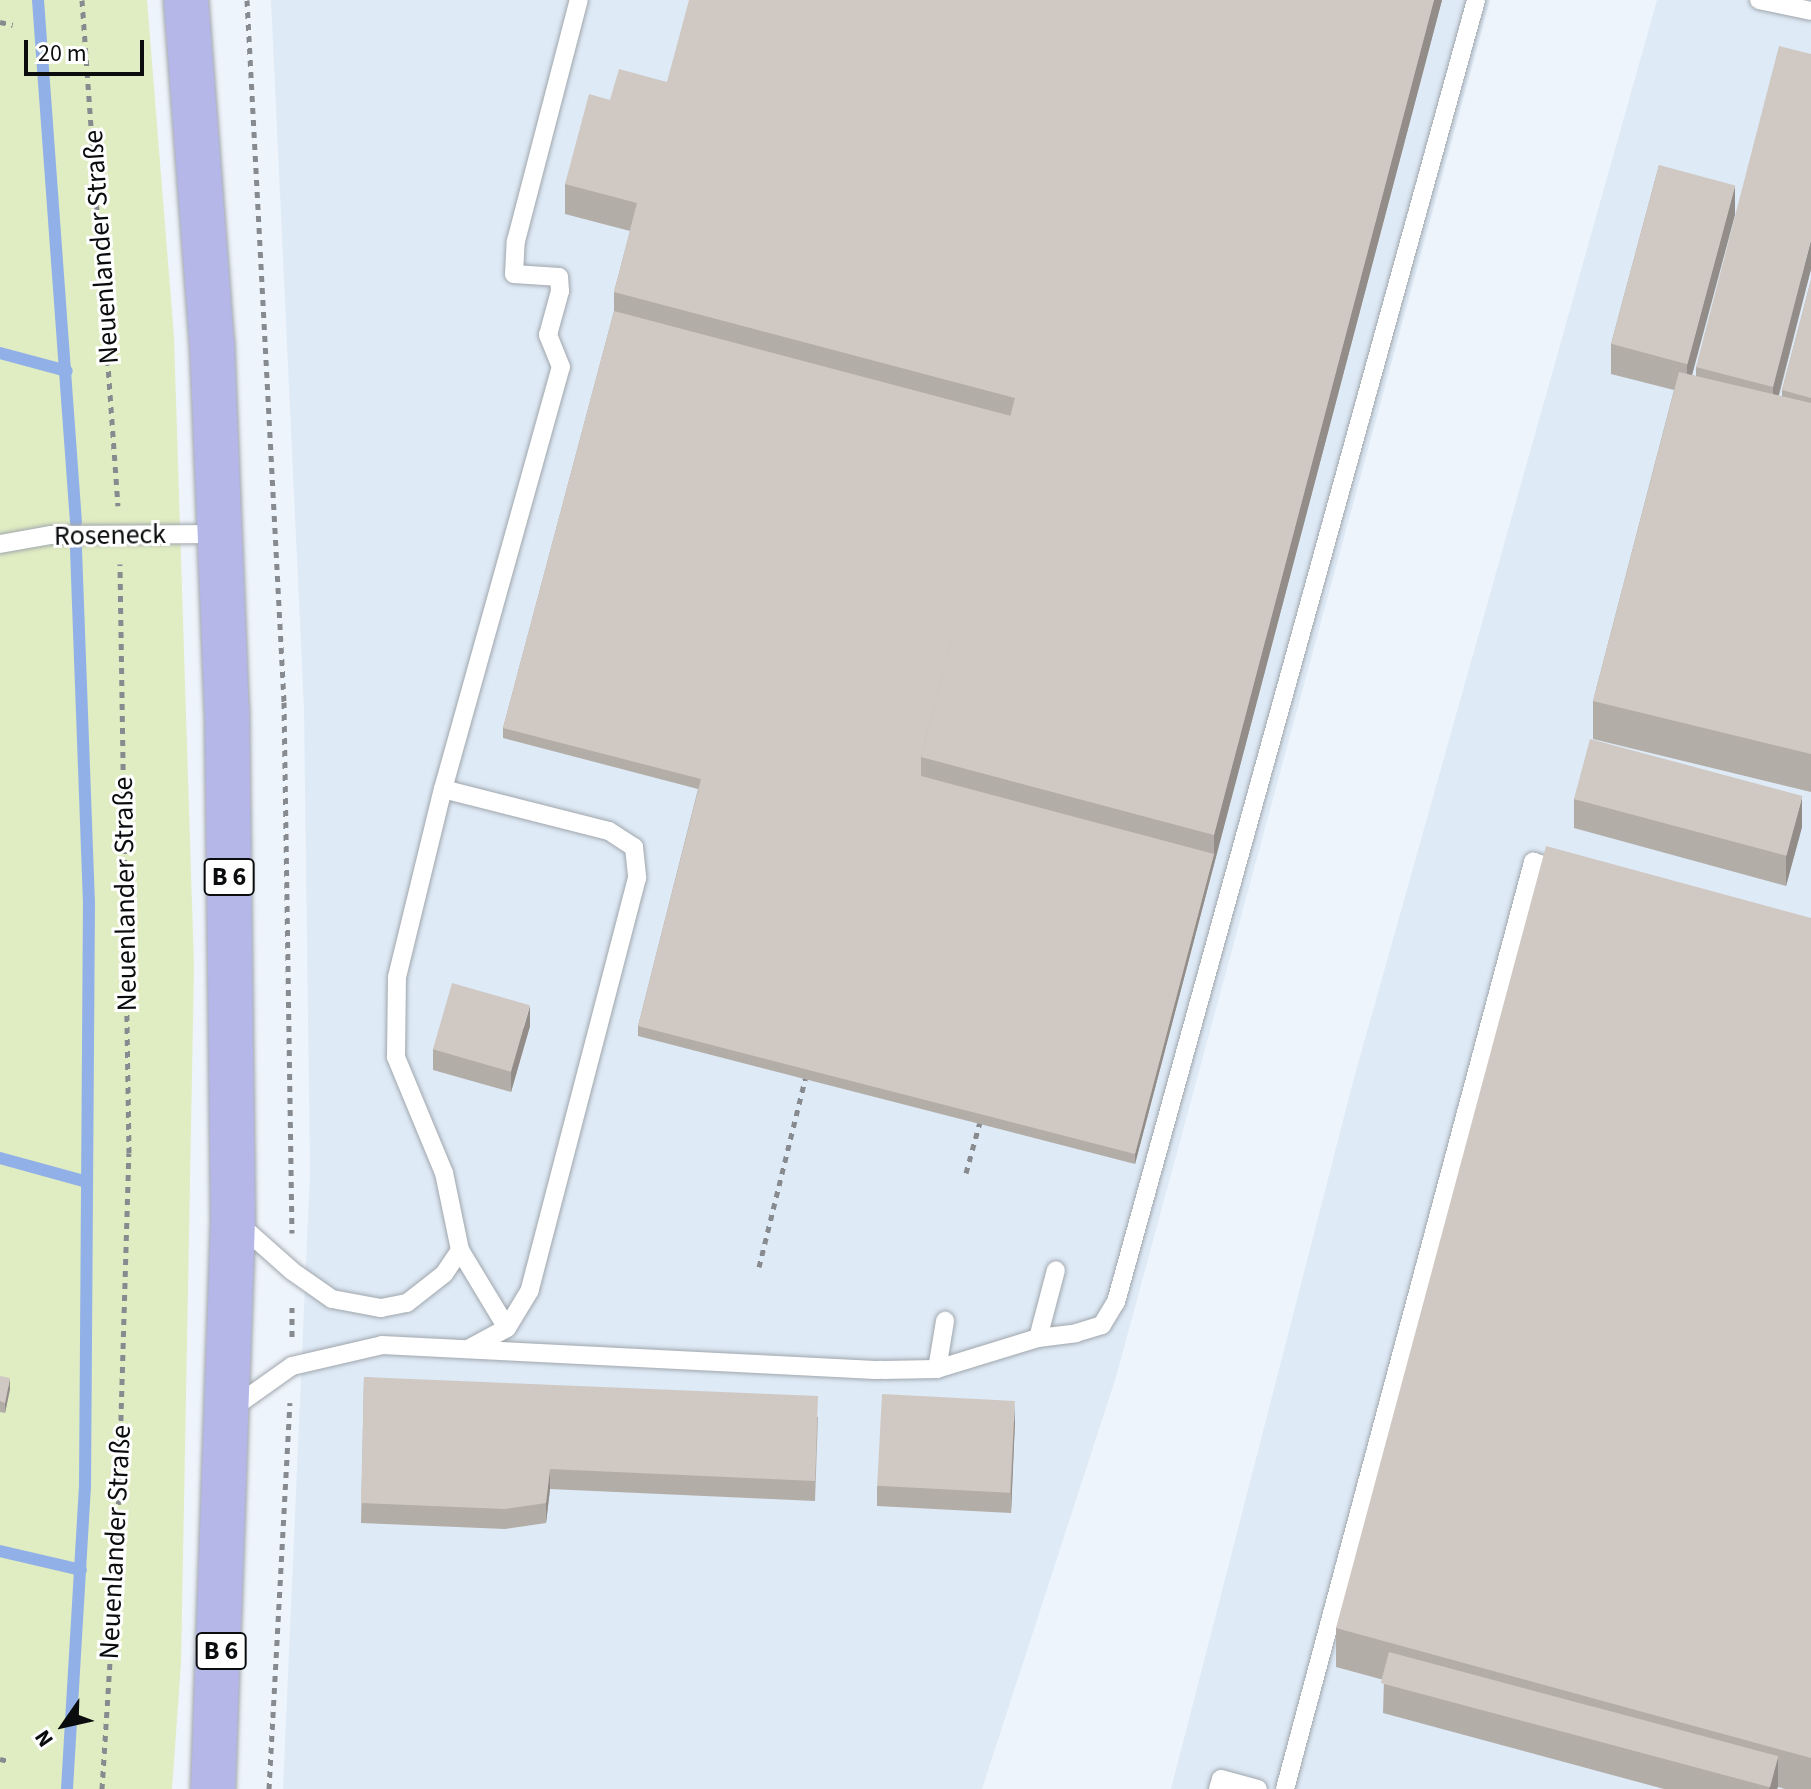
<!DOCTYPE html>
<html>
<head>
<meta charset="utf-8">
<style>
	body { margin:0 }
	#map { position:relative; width:1811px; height:1789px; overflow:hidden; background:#eef4fb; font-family:"Source Sans 3",sans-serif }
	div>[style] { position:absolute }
	.built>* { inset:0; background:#deeaf6 }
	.green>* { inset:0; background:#e0ecc2 }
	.stream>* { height:12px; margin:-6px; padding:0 6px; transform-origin:6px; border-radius:6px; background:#91b0e7 }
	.path>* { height:5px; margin-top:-2.5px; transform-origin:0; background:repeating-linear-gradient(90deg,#878b90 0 6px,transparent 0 12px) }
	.roads { filter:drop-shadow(0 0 2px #a0a6ac) drop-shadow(0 0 2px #a0a6ac) }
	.lane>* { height:18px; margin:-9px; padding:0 9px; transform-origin:9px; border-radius:9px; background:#fff }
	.primary>* { height:44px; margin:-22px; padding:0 22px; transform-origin:22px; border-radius:22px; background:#b6b7e9 }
	.wall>* { inset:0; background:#b3ada8 }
	.shaded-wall>* { inset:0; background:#928d88 }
	.building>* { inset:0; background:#d0c9c3; transform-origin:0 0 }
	span { translate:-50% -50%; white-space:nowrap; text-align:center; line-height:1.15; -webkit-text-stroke:6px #fff; paint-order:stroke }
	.shield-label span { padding:2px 6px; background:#fff; border:2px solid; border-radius:6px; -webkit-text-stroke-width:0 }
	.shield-label { font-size:26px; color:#0a0c0e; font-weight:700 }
	.street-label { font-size:28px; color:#0a0c0e }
	.north { position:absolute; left:24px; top:1685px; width:80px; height:80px; -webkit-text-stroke:6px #fff; paint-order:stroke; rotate:236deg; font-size:22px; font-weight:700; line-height:32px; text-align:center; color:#0a0c0e }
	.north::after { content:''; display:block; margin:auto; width:28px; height:36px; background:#0a0c0e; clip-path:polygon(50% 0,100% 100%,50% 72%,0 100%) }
	.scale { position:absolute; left:24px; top:40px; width:120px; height:36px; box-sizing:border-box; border:4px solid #0a0c0e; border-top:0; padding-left:10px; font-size:24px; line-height:28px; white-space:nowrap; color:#0a0c0e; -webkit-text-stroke:6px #fff; paint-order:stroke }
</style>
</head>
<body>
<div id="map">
	<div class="built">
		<i style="clip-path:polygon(271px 0,1490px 0,1116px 1377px,982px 1789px,283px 1789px,310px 1172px,304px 709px)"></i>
		<i style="clip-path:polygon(1657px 0,1811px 0,1811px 1789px,1171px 1789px,1354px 1078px)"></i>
	</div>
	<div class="green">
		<i style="clip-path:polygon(0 0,147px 0,174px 337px,194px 967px,181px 1663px,172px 1789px,0 1789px)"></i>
	</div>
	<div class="stream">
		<i style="left:38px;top:0;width:523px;rotate:85.84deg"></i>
		<i style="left:0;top:353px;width:69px;rotate:15deg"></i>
		<i style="left:0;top:1158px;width:90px;rotate:15.4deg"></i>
		<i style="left:0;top:1551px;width:83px;rotate:13.2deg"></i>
		<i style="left:67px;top:1789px;width:303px;rotate:-86.6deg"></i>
		<i style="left:85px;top:1487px;width:583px;rotate:-89.61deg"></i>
		<i style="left:89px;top:904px;width:356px;rotate:-92.1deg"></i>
	</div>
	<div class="path">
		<i style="left:82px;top:0;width:507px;rotate:85.93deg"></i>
		<i style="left:247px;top:0;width:703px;rotate:86.98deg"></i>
		<i style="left:284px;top:702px;width:531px;rotate:89.14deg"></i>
		<i style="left:0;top:22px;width:13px;rotate:13deg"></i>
		<i style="left:966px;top:1173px;width:57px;rotate:-74.7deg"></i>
		<i style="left:759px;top:1267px;width:197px;rotate:-76.2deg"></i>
		<i style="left:292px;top:1337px;width:30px;rotate:-90deg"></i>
		<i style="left:0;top:1759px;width:8px;rotate:14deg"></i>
		<i style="left:102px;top:1789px;width:237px;rotate:-86.4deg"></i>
		<i style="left:117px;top:1552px;width:399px;rotate:-88.3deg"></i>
		<i style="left:129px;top:1153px;width:589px;rotate:-90.88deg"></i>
		<i style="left:269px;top:1789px;width:387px;rotate:-86.9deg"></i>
	</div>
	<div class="roads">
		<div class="lane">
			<i style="left:1759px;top:0;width:53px;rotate:11.9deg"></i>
			<i style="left:0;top:544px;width:52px;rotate:-10deg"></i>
			<i style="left:51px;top:535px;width:169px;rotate:-0.3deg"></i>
			<i style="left:443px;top:789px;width:171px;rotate:14.2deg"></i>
			<i style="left:609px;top:831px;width:30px;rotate:33deg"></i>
			<i style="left:634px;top:847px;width:31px;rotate:84deg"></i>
			<i style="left:637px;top:878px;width:426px;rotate:104.6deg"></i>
			<i style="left:530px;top:1290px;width:44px;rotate:121.2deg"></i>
			<i style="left:507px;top:1328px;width:42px;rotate:151.6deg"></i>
			<i style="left:238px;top:1223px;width:72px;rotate:41.6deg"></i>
			<i style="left:292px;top:1271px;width:49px;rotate:35deg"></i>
			<i style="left:332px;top:1299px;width:50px;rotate:10.4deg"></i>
			<i style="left:381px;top:1308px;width:26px;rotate:-11deg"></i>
			<i style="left:407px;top:1303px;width:47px;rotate:-38.1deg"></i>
			<i style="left:444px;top:1274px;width:29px;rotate:-56deg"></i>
			<i style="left:507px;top:1328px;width:91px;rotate:-121.1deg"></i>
			<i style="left:460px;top:1250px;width:79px;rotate:-101.7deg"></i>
			<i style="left:444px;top:1173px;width:126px;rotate:-112.5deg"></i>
			<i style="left:396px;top:1057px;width:80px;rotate:-89.3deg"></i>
			<i style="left:397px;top:977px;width:194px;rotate:-76.3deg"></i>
			<i style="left:443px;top:789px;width:438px;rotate:-74.4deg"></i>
			<i style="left:561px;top:367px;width:35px;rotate:-112deg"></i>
			<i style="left:548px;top:335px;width:46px;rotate:-74.7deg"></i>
			<i style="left:560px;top:291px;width:14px;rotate:-94deg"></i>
			<i style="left:559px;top:277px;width:45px;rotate:-176.2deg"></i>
			<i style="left:514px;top:274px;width:33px;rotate:-87deg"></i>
			<i style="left:516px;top:241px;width:249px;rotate:-75.4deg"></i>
			<i style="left:1038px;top:1338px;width:70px;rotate:-75.2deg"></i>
			<i style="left:937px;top:1369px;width:49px;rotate:-80.5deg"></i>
			<i style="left:230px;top:1410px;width:76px;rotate:-35.4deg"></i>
			<i style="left:292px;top:1366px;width:92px;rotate:-13.1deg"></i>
			<i style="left:382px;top:1345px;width:494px;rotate:2.9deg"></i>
			<i style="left:875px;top:1370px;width:62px;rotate:-0.9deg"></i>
			<i style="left:937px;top:1369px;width:106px;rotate:-17.1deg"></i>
			<i style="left:1038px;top:1338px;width:38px;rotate:-7deg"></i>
			<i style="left:1076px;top:1333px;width:27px;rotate:-17deg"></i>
			<i style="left:1102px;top:1325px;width:27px;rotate:-59deg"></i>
			<i style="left:1116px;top:1302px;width:1351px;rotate:-74.54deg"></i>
			<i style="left:1218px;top:1789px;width:10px;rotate:-73deg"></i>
			<i style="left:1221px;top:1779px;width:38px;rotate:15deg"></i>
			<i style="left:1285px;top:1789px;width:960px;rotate:-75.02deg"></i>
			<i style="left:1533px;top:862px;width:33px;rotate:16deg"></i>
		</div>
		<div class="primary">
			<i style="left:186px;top:0;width:344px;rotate:85.7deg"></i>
			<i style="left:212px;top:343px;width:367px;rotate:87.7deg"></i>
			<i style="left:227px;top:710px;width:510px;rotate:89.33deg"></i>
			<i style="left:233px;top:1220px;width:569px;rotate:92.01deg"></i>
		</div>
	</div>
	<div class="wall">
		<i style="clip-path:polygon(1442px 0,1135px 1164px,638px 1036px,638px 1026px,698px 789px,503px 738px,503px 728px,614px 311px,614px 292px,630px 231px,565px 214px,565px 184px,610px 100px,667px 82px)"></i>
		<i style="clip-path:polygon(1659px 165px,1692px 375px,1696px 376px,1696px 367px,1811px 269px,1779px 396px,1782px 396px,1782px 390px,1811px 280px,1811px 792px,1593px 739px,1593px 701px,1674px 390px,1611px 374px,1611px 344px)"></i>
		<i style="clip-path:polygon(1574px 799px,1802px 827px,1786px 886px,1574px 828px)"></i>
		<i style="clip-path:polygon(1811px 918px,1811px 1789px,1785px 1789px,1778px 1787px,1777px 1789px,1664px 1789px,1383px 1713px,1384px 1680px,1336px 1667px,1336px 1628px)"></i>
		<i style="clip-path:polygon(530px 1026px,511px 1092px,433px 1070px,433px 1049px)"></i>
		<i style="clip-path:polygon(0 1376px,10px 1389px,5px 1413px,0 1412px)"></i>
		<i style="clip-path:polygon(364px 1377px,818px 1417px,815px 1501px,550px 1489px,546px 1523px,505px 1529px,361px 1523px)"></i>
		<i style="clip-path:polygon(1015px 1421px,1011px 1513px,877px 1506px,877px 1486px)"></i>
	</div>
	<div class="shaded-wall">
		<i style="clip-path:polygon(1434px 0,1442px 0,1135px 1164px,1135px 1154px,1214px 854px,1214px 835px)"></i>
		<i style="clip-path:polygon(1735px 185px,1735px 215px,1687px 394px,1687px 364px)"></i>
		<i style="clip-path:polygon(1811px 240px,1811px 269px,1773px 416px,1773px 387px)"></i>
		<i style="clip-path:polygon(1802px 797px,1802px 827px,1786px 886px,1786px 856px)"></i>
		<i style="clip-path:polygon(530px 1006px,530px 1026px,511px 1092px,511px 1072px)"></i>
		<i style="clip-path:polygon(10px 1378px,10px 1389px,5px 1413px,5px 1403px)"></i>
		<i style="clip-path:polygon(1015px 1401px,1015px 1421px,1011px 1513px,1011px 1493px)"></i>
		<i style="clip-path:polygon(550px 1469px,550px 1489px,546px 1523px,546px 1503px)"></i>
		<i style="clip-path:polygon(1778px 1757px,1778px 1787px,1777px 1789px,1769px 1789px)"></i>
	</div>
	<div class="building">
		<i style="clip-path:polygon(689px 0,1434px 0,1214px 835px,921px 757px,1015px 398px,614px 292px,637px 203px,565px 184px,589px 94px,610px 100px,619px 69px,667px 82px)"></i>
		<i style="clip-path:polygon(1779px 46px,1811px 54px,1811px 240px,1773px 387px,1696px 367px)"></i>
		<i style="left:1659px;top:165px;width:79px;height:185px;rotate:15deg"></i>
		<i style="clip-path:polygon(1811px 280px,1811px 398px,1782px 390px)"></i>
		<i style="clip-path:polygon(614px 311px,1011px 416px,921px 757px,921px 776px,1214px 854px,1135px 1154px,638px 1026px,701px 779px,503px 728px)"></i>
		<i style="clip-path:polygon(1679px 372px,1811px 403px,1811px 754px,1593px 701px)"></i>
		<i style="left:1590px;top:739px;width:220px;height:62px;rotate:15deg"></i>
		<i style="clip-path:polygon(1546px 846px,1811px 918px,1811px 1758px,1336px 1628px)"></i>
		<i style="left:452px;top:983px;width:81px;height:69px;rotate:16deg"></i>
		<i style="clip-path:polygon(0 1376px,10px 1378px,5px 1403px,0 1401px)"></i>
		<i style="clip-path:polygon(364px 1377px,818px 1396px,815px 1481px,550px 1469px,546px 1503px,505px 1509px,361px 1503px)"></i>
		<i style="left:882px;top:1394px;width:133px;height:92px;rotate:3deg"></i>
		<i style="left:1389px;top:1652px;width:403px;height:32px;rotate:15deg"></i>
	</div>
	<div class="shield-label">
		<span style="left:229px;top:877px">B 6</span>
		<span style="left:221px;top:1651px">B 6</span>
	</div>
	<div class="street-label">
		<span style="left:101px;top:247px;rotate:-94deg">Neuenlander Straße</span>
		<span style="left:110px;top:535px;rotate:-1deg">Roseneck</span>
		<span style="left:125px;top:894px;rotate:-91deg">Neuenlander Straße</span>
		<span style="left:115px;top:1542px;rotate:-87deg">Neuenlander Straße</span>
	</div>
	<div class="north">N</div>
	<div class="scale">20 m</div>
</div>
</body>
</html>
